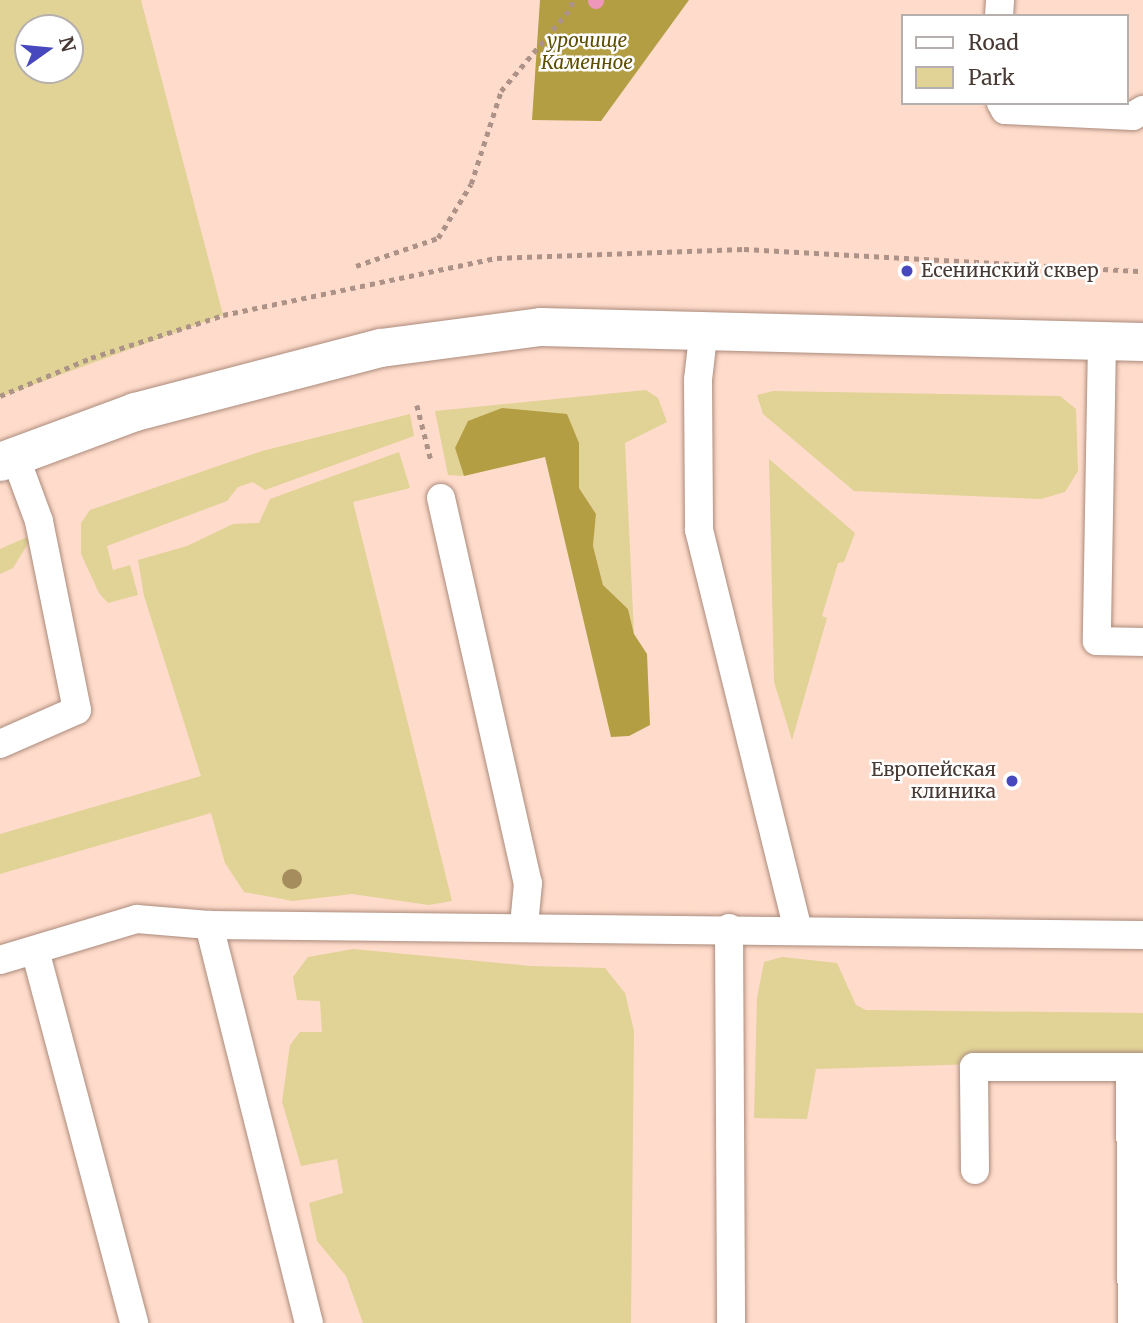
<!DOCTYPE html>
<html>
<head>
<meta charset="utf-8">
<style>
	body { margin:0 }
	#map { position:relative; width:1143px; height:1323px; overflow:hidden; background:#ffdbcb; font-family:Merriweather,serif }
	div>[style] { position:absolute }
	.green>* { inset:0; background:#e1d296 }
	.forest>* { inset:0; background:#b49e44 }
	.stream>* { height:16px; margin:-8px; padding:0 8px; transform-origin:8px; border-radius:8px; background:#ee97bb }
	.path>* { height:4.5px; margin-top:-2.25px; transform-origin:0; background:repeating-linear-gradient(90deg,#ad9387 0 5px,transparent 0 10px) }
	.roads { filter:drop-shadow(0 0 2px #ab8b7c) drop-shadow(0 0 2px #ab8b7c) }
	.service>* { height:28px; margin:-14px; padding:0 14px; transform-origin:14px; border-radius:14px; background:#fff }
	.tertiary>* { height:38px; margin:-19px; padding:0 19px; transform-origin:19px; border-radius:19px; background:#fff }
	.trees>* { width:20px; height:20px; margin:-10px; border-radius:50%; background:#a68d5e }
	.dots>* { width:19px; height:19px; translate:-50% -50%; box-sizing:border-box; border:4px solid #fff; border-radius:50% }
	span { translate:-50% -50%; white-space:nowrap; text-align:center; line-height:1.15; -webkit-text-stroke:5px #fff; paint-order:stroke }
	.park-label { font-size:19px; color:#5d4e04; font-style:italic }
	.poi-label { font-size:19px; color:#473933 }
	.left { translate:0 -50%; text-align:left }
	.right { translate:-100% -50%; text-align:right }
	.legend { position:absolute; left:901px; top:14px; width:228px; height:91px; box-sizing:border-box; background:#fff; border:2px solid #b5b0ad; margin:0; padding:9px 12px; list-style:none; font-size:21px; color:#473933 }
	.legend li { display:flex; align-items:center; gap:14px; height:35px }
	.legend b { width:35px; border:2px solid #b5b0ad }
	.north { position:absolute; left:14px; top:14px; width:70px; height:70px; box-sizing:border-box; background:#fff; border:2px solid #b5b0ad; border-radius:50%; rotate:75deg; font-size:19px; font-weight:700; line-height:28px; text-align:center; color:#473933 }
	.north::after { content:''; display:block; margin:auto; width:24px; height:32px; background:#4748be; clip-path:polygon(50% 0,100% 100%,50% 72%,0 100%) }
</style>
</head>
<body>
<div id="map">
	<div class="green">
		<i style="clip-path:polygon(evenodd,0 0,141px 0,223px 315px,0 397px,0 0,28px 28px,70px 28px,70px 70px,28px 70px,28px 28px)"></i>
		<i style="clip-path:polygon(646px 390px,658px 398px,667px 422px,625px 443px,634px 634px,628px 609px,603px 585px,593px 546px,596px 514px,579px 488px,579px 443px,455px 448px,464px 476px,448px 475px,435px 411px)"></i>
		<i style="clip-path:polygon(773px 391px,1060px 396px,1076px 409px,1078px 471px,1065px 492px,1041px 499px,854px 491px,763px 414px,757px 395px)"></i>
		<i style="clip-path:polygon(410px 414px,414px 436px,265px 490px,253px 482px,238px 487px,227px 501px,107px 546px,113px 570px,130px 565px,138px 595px,108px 603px,99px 593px,81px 554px,81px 523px,90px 510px,262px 451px)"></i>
		<i style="clip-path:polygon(399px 452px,410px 488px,353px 502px,452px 901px,429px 905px,352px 894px,293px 901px,244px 892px,225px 863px,211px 813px,0 874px,0 834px,201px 776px,144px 596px,138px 560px,187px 546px,233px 524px,259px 523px,270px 499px)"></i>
		<i style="clip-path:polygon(769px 459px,855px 533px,844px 562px,838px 563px,822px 616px,827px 618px,792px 740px,774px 682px)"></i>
		<i style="clip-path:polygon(34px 534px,13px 568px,0 574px,0 549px)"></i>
		<i style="clip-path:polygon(353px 949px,531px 966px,605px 968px,625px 993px,634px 1031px,631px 1323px,363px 1323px,346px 1276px,317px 1241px,309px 1203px,343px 1193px,337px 1159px,301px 1166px,282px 1102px,290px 1045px,300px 1032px,322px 1032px,320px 1001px,297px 1000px,293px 977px,308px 957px)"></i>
		<i style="clip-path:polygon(782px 957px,837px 963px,856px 1005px,866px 1010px,1143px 1013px,1143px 1059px,816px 1069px,807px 1119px,754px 1118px,757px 998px,764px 962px)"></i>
	</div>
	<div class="forest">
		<i style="clip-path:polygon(540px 0,689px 0,601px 121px,532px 120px)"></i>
		<i style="clip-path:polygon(502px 408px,567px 414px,579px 443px,579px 488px,596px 514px,593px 546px,603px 585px,628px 609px,634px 634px,647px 654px,650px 725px,629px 736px,611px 737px,545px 457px,464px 476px,455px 448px,468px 421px)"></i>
	</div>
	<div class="stream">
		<i style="left:596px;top:1px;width:1px;rotate:-90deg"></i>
	</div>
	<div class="path">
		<i style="left:356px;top:266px;width:87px;rotate:-18.9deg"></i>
		<i style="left:438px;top:238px;width:63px;rotate:-58.6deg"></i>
		<i style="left:471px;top:184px;width:98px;rotate:-72.1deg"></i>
		<i style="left:501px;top:91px;width:110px;rotate:-49.8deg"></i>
		<i style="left:572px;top:7px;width:7px;rotate:-98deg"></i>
		<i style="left:0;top:396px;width:99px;rotate:-22.7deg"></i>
		<i style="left:91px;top:358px;width:139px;rotate:-18deg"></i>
		<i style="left:223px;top:315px;width:280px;rotate:-11.8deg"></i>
		<i style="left:497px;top:258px;width:247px;rotate:-2.1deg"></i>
		<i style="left:744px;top:249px;width:400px;rotate:3.2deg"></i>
		<i style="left:417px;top:405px;width:57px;rotate:75.7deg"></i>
	</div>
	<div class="roads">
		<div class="service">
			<i style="left:999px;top:16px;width:16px;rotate:-86deg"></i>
			<i style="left:1001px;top:103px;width:8px;rotate:60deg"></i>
			<i style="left:1005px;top:110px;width:128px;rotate:2.7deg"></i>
			<i style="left:1133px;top:116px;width:12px;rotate:-31deg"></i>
			<i style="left:704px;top:328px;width:52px;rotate:96.6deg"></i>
			<i style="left:698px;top:380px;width:150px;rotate:89.6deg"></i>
			<i style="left:699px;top:530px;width:411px;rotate:76.1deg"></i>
			<i style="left:1102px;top:341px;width:300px;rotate:91deg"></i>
			<i style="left:1097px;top:641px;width:46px;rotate:1.2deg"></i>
			<i style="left:441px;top:498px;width:395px;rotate:77.3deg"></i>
			<i style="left:528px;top:883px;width:42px;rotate:95.4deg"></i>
			<i style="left:0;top:744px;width:84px;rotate:-23.8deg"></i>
			<i style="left:77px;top:710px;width:193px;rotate:-101.4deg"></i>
			<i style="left:39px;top:521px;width:69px;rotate:-110.3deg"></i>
			<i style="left:209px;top:925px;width:410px;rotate:75.9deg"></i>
			<i style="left:729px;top:928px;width:395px;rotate:89.7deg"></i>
			<i style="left:35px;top:950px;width:386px;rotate:75.1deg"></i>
			<i style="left:0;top:960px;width:143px;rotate:-16.7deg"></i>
			<i style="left:137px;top:919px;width:72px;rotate:4.8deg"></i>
			<i style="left:209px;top:925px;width:934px;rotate:0.61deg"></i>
			<i style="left:1130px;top:1067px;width:256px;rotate:89.6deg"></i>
			<i style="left:975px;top:1170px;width:103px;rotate:-90.6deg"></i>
			<i style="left:974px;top:1067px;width:169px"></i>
		</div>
		<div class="tertiary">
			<i style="left:0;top:462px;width:144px;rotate:-20.3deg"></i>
			<i style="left:135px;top:412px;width:254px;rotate:-14.6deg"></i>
			<i style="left:381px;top:348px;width:161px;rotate:-7.5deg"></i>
			<i style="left:541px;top:327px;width:602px;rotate:1.43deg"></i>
		</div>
	</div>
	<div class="trees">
		<i style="left:292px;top:879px"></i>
	</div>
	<div class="dots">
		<i style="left:907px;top:271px;background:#4748be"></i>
		<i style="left:1012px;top:781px;background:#4748be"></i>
	</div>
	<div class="park-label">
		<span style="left:587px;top:52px">урочище<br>Каменное</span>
	</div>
	<div class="poi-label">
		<span class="left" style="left:921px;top:271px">Есенинский сквер</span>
		<span class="right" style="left:996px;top:781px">Европейская<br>клиника</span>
	</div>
	<ul class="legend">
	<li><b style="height:9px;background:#fff"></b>Road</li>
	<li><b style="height:19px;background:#e1d296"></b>Park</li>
	</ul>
	<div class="north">N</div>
</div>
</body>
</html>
